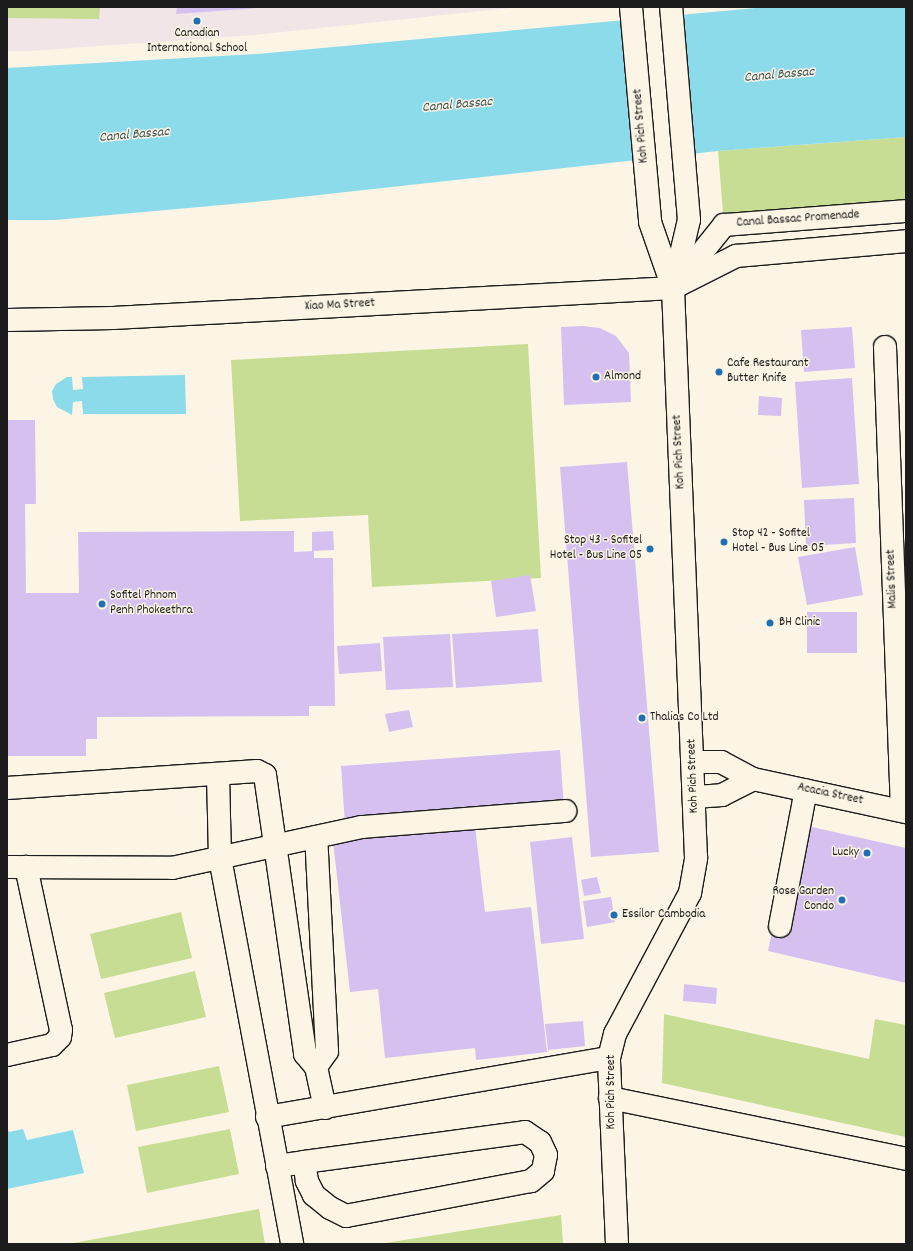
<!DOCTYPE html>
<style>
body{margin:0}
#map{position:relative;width:913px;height:1251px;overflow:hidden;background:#fcf5e5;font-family:Dekko,sans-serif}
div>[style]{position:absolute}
.built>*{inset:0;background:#f1e5e8}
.green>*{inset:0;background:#c7dd93}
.water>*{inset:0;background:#8cdbea}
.pier>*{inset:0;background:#fcf5e5}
.building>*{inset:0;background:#d6c0f0}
.roads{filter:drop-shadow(1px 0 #1c1c1c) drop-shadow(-1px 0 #1c1c1c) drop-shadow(0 1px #1c1c1c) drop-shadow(0 -1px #1c1c1c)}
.minor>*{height:22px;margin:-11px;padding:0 11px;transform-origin:11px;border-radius:11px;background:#fcf5e5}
.major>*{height:22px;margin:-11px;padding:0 11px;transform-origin:11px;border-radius:11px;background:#fcf5e5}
.dots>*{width:11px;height:11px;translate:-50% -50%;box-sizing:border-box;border:2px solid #fcf5e5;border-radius:50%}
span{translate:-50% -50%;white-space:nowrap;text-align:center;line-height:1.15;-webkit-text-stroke:3px #fcf5e5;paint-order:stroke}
.poi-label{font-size:13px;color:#1c1c1c}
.left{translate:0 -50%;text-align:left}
.right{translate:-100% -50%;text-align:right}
.street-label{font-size:13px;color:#1c1c1c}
.water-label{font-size:14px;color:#3e555a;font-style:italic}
.frame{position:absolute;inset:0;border:8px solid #1c1c1c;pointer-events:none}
</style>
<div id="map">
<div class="built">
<div style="clip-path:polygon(7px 7px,520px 7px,254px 35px,29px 51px,7px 51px)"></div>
</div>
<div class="green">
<div style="clip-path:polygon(7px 7px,100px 7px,99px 19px,7px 18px)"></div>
<div style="clip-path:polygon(906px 137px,906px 211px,724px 225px,718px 151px)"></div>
<div style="clip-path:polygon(528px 344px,541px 578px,372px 587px,368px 515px,240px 521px,231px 360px)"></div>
<div style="clip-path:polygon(181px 912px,192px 958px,101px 979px,90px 934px)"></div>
<div style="clip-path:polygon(195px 971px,206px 1017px,115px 1038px,104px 993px)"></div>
<div style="clip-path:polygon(664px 1014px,869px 1059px,875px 1019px,906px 1025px,906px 1137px,662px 1083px)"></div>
<div style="clip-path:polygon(219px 1066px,229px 1112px,136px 1131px,127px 1085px)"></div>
<div style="clip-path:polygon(230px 1129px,239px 1174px,147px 1193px,138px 1147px)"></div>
<div style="clip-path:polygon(259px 1209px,265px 1244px,68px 1244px)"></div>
<div style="clip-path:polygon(561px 1215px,563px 1244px,379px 1244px)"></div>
</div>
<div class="water">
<div style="clip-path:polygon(766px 7px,906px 7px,906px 137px,718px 151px,255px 202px,55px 220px,7px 220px,7px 68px,257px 54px)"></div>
<div style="clip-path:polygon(185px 375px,186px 414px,83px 414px,82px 401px,73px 402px,72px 415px,57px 407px,53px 399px,52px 391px,56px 384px,67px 377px,72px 377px,73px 390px,83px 389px,82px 377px)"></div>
<div style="clip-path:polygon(7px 1129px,9px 1132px,23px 1129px,27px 1140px,73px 1130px,84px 1173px,7px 1189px)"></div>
</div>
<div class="pier">
<div style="clip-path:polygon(682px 13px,695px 156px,633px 163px,620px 19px)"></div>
</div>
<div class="building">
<div style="clip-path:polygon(177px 7px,257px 7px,258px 8px,176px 14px)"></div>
<div style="clip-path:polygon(583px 326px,600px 328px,616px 336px,629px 353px,631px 402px,564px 405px,561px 327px)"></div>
<div style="clip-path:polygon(852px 327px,855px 368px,804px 372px,801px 330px)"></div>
<div style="clip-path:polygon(852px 378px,859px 484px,802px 488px,795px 382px)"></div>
<div style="clip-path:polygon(759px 396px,782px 398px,781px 416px,758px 415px)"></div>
<div style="clip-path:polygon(7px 420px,35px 420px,36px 504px,25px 504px,26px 593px,79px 593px,78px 532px,294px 531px,294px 552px,314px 551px,314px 558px,333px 558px,335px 706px,309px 706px,309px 716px,97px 717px,97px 739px,86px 739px,86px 756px,7px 756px)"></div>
<div style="clip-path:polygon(627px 462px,659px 852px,591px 857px,560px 467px)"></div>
<div style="clip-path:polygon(854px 498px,856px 543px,806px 546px,804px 500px)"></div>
<div style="clip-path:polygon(333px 531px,334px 550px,312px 551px,312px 532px)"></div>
<div style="clip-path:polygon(855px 547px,863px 595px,807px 605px,798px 557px)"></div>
<div style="clip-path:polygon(530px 575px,536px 611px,496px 617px,491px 581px)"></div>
<div style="clip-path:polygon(807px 612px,857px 612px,857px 653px,807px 653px)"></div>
<div style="clip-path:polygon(538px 629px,542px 682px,456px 688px,452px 634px)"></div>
<div style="clip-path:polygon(450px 634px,453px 687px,386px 690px,383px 637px)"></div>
<div style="clip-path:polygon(380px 643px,382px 671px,339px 674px,337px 646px)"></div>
<div style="clip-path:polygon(409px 710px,413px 727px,389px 732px,385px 714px)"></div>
<div style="clip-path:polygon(560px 750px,564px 808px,345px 824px,341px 766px)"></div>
<div style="clip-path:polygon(794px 823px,906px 848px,906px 983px,768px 951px)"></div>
<div style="clip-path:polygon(475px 826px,485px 912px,531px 907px,547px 1052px,476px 1060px,475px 1048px,385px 1058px,378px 989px,350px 992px,333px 841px)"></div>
<div style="clip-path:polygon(572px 837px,584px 939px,541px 944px,530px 842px)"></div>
<div style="clip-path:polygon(597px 877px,601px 893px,584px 896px,581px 880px)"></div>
<div style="clip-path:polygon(611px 897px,615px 922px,587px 927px,583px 901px)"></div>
<div style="clip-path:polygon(684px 984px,717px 988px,716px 1004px,683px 1001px)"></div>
<div style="clip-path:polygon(583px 1021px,585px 1046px,548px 1050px,545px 1024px)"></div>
</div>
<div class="roads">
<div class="minor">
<div style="left:679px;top:281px;width:72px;rotate:-51.2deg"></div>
<div style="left:724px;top:225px;width:183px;rotate:-4.4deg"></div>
<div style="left:7px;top:320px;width:106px;rotate:-1.1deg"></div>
<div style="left:113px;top:318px;width:561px;rotate:-3.07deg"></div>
<div style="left:673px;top:288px;width:71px;rotate:-26.9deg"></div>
<div style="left:736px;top:256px;width:171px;rotate:-5deg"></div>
<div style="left:885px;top:347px;width:464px;rotate:87.9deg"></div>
<div style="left:694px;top:762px;width:27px"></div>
<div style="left:721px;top:762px;width:36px;rotate:28deg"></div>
<div style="left:753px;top:779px;width:157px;rotate:12.2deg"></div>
<div style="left:218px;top:775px;width:83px;rotate:88.6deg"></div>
<div style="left:220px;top:858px;width:393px;rotate:79.4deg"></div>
<div style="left:7px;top:788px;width:251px;rotate:-3.9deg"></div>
<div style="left:257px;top:771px;width:9px;rotate:27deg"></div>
<div style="left:265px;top:775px;width:282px;rotate:81.8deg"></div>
<div style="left:305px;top:1054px;width:17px;rotate:50deg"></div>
<div style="left:316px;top:1067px;width:42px;rotate:77.6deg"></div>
<div style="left:695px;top:797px;width:27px;rotate:-4deg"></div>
<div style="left:722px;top:795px;width:35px;rotate:-27deg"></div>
<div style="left:7px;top:867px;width:165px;rotate:0.3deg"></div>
<div style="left:172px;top:868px;width:194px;rotate:-12.2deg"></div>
<div style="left:362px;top:827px;width:204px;rotate:-4.5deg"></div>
<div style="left:780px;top:926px;width:138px;rotate:-79.2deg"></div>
<div style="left:7px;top:1055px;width:46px;rotate:-12.5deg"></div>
<div style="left:52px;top:1045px;width:11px;rotate:-45deg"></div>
<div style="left:60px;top:1037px;width:7px;rotate:-82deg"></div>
<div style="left:61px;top:1030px;width:167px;rotate:-102.1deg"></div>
<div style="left:316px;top:1067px;width:19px;rotate:-55deg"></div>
<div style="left:327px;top:1051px;width:214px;rotate:-92.9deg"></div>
<div style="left:610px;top:1098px;width:302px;rotate:11.6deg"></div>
<div style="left:267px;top:1117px;width:347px;rotate:-9.8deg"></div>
<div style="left:277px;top:1166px;width:27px;rotate:-8deg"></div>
<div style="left:304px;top:1162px;width:223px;rotate:-7.7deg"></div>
<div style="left:525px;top:1132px;width:18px;rotate:34deg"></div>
<div style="left:540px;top:1142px;width:14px;rotate:65deg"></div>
<div style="left:546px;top:1155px;width:16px;rotate:101deg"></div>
<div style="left:543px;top:1171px;width:16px;rotate:140deg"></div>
<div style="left:531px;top:1181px;width:188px;rotate:169.3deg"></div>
<div style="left:346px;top:1216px;width:18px;rotate:-153deg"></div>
<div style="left:330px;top:1208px;width:21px;rotate:-141deg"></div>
<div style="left:314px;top:1195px;width:16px;rotate:-117deg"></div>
<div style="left:307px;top:1181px;width:19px;rotate:-99deg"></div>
</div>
<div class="major">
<div style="left:631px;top:7px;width:216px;rotate:84.9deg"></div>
<div style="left:650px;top:222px;width:70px;rotate:70.8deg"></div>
<div style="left:617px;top:1244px;width:186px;rotate:-92.5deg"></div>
<div style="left:609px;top:1058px;width:25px;rotate:-76deg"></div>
<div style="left:615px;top:1034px;width:160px;rotate:-62deg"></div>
<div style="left:690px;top:893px;width:36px;rotate:-80deg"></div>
<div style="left:696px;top:858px;width:570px;rotate:-92.31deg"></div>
<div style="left:673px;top:288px;width:70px;rotate:-76.8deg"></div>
<div style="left:689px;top:220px;width:214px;rotate:-94.8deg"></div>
</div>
</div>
<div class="dots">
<div style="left:197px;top:21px;background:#1f6fb2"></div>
<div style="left:719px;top:372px;background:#1f6fb2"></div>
<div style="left:596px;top:377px;background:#1f6fb2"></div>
<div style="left:724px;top:542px;background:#1f6fb2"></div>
<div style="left:650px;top:549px;background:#1f6fb2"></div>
<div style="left:102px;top:604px;background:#1f6fb2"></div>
<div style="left:770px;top:623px;background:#1f6fb2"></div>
<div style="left:642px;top:718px;background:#1f6fb2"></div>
<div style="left:867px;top:853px;background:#1f6fb2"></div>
<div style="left:842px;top:900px;background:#1f6fb2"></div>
<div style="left:614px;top:915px;background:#1f6fb2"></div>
</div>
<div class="poi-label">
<span style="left:197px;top:42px">Canadian<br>International School</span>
<span class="left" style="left:727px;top:372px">Cafe Restaurant<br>Butter Knife</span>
<span class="left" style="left:604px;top:377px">Almond</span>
<span class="left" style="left:732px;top:542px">Stop 42 - Sofitel<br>Hotel - Bus Line 05</span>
<span class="right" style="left:642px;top:549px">Stop 43 - Sofitel<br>Hotel - Bus Line 05</span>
<span class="left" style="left:110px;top:604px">Sofitel Phnom<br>Penh Phokeethra</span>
<span class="left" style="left:779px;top:623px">BH Clinic</span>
<span class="left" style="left:650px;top:718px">Thalias Co Ltd</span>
<span class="right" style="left:859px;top:853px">Lucky</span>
<span class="right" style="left:834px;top:900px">Rose Garden<br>Condo</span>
<span class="left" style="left:622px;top:915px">Essilor Cambodia</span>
</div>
<div class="street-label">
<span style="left:642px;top:126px;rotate:-95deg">Koh Pich Street</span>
<span style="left:798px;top:220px;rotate:-4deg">Canal Bassac Promenade</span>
<span style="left:340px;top:306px;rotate:-3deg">Xiao Ma Street</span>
<span style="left:680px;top:452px;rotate:-93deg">Koh Pich Street</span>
<span style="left:893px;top:579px;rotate:-92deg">Malis Street</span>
<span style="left:694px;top:776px;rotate:-92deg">Koh Pich Street</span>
<span style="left:830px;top:795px;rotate:12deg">Acacia Street</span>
<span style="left:612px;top:1092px;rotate:-90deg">Koh Pich Street</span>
</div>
<div class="water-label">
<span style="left:779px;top:75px;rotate:-5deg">Canal Bassac</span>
<span style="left:457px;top:105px;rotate:-5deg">Canal Bassac</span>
<span style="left:134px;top:135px;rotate:-5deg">Canal Bassac</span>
</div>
<div class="frame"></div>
</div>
